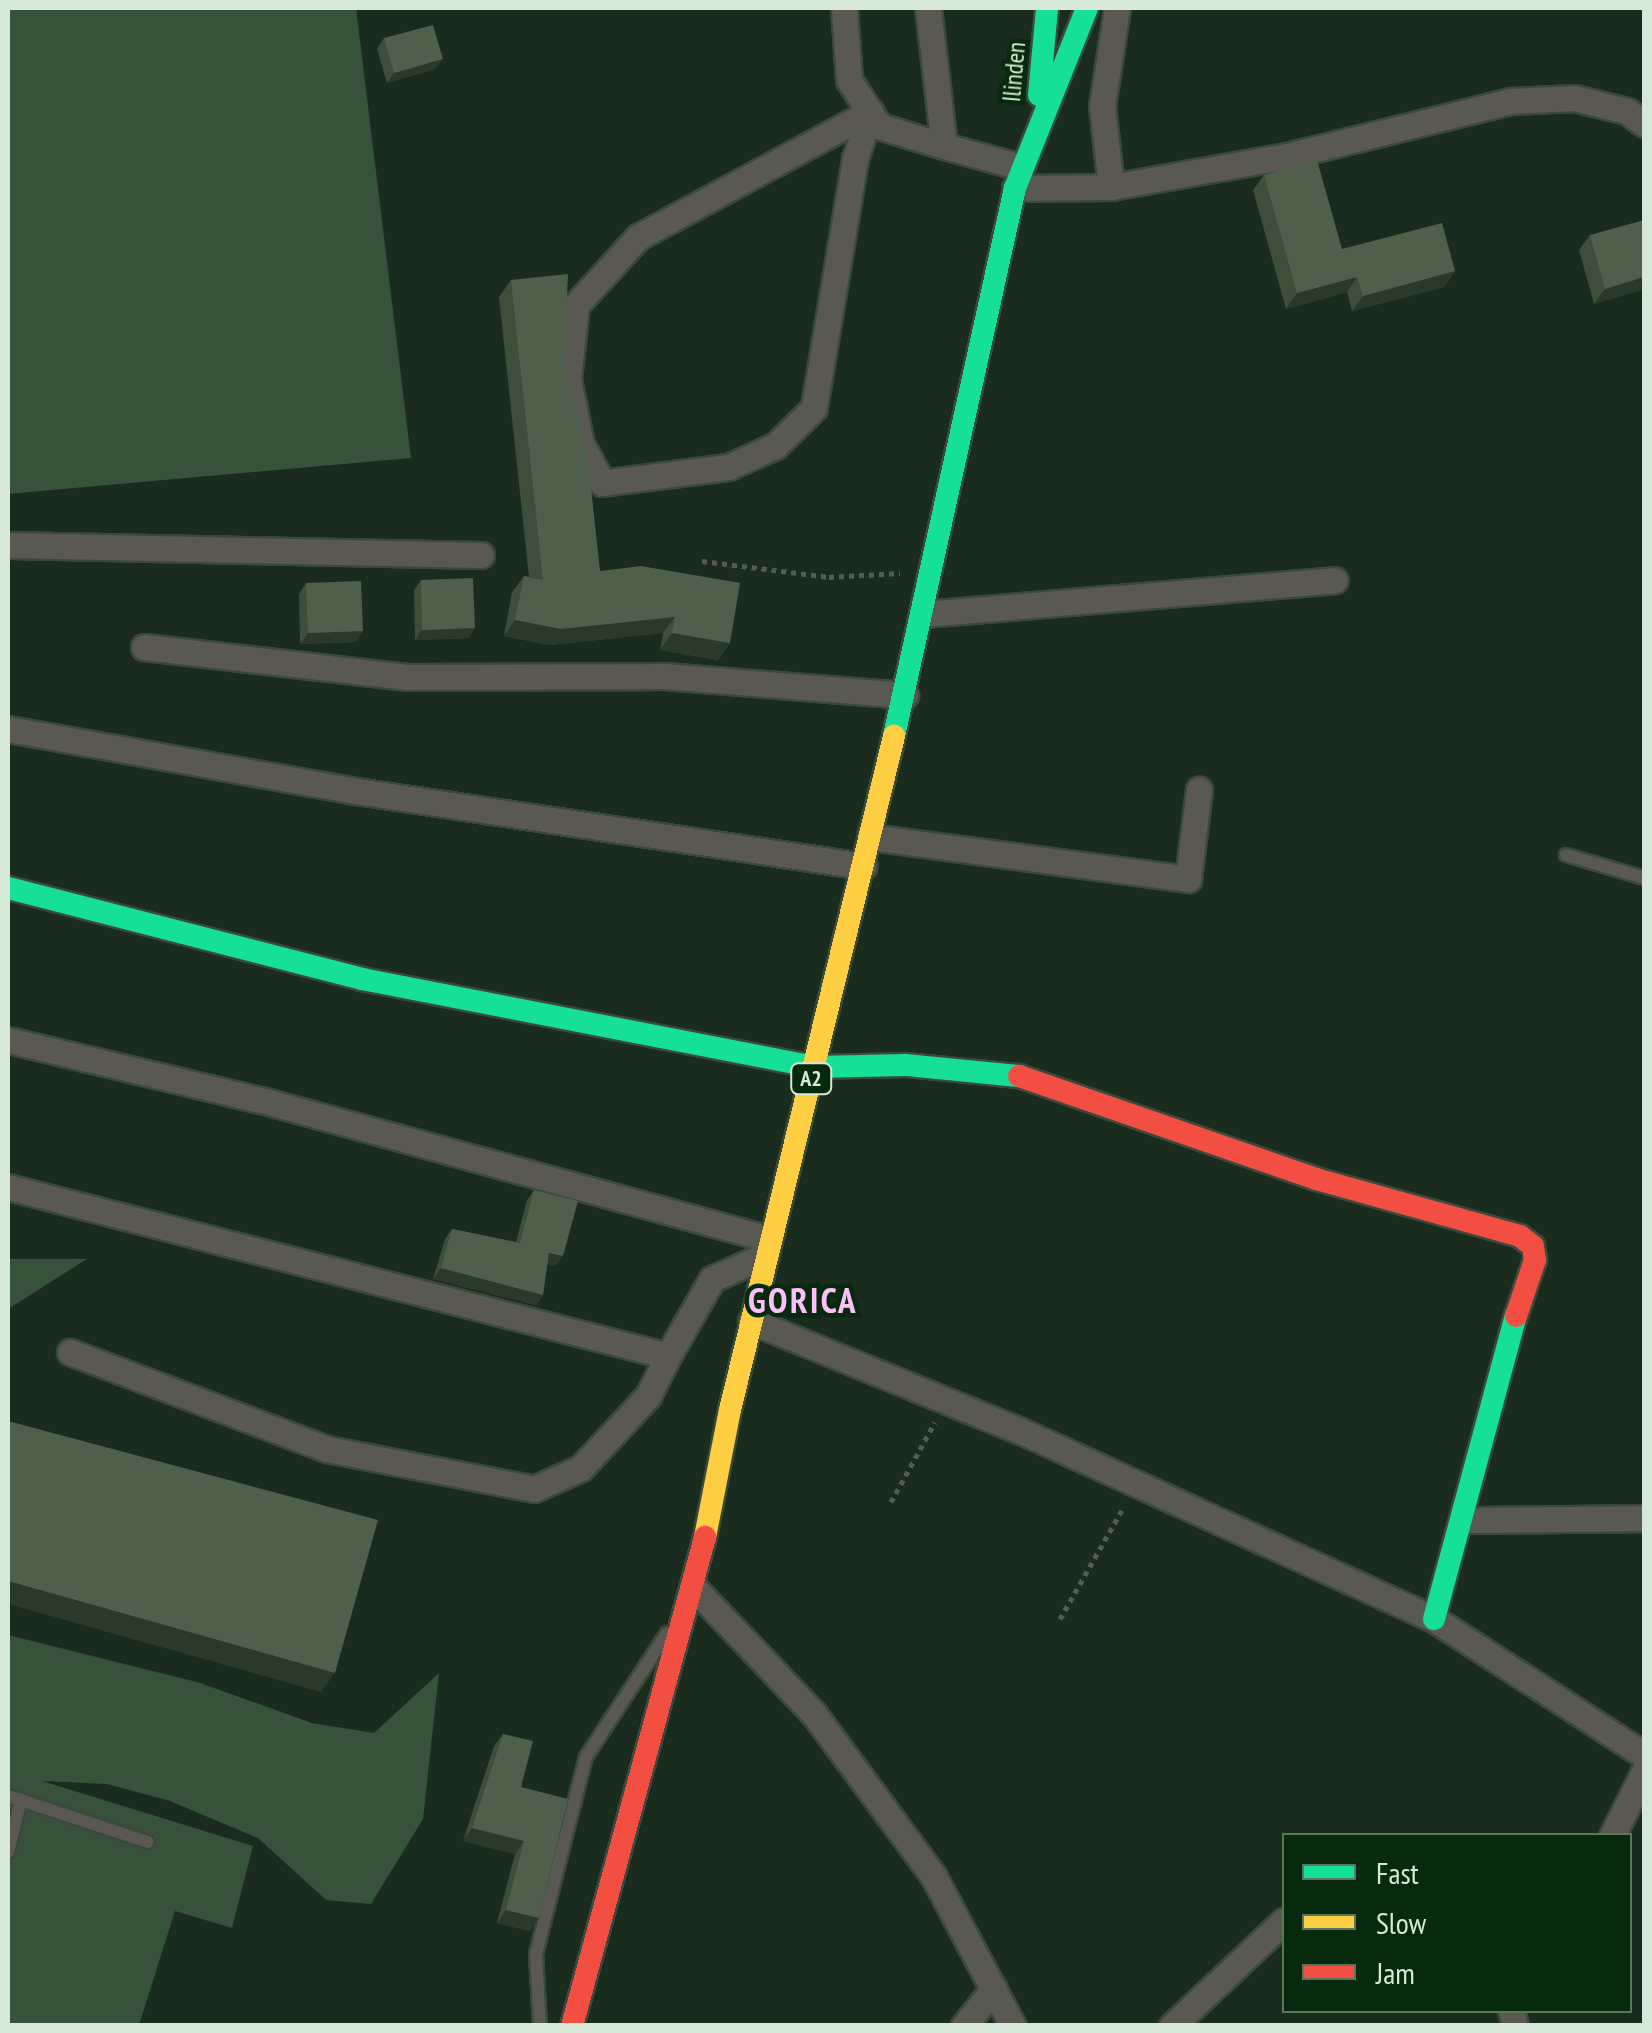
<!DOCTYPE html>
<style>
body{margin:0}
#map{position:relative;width:1652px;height:2033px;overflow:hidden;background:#1a2c1d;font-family:"PT Sans Narrow",sans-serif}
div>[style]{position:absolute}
.green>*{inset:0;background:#37513a}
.path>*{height:5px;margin-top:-2.5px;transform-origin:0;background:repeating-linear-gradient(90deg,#575c53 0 5px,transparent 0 10px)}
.roads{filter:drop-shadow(2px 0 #3a493c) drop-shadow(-2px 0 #3a493c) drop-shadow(0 2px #3a493c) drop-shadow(0 -2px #3a493c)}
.lane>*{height:12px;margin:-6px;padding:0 6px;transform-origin:6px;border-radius:6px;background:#595951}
.street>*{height:25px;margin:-12.5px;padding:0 12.5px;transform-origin:12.5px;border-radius:12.5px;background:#595951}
.fast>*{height:22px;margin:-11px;padding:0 11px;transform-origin:11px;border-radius:11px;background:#16e098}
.slow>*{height:22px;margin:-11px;padding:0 11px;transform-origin:11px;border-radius:11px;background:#ffcf43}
.jam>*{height:22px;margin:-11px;padding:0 11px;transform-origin:11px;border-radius:11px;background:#f24e42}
.wall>*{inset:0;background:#3f4d3b}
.shaded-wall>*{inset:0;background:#2a3928}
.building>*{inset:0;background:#505e4c}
span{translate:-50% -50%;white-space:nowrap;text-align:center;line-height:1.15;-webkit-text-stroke:9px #07290d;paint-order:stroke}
.shield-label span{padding:2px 8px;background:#07290d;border:2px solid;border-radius:8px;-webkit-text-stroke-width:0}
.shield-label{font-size:22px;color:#d6e9d7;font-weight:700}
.street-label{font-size:25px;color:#d6e9d7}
.district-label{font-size:35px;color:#fbc0fa;font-weight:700;letter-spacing:2.5px}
.frame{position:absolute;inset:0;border:10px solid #d6e9d7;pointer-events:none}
.legend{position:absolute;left:1282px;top:1833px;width:350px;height:180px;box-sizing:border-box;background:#07290d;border:2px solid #5a765e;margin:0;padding:12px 18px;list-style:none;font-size:30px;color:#d6e9d7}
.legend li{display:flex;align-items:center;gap:20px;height:50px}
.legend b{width:50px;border:2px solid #5a765e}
</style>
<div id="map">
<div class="green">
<div style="clip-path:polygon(8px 8px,356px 8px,411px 458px,8px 494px)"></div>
<div style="clip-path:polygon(8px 1259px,87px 1259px,8px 1309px)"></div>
<div style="clip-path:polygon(8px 1635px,197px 1682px,312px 1723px,374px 1733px,439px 1673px,423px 1819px,371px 1904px,326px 1900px,258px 1838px,170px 1801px,107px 1784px,42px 1781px,253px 1846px,232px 1928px,175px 1911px,139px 2025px,8px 2026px)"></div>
</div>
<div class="path">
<div style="left:702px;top:561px;width:128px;rotate:7.2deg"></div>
<div style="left:829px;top:577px;width:71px;rotate:-3.2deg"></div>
<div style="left:891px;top:1502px;width:91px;rotate:-61.2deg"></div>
<div style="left:1060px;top:1619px;width:128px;rotate:-60.4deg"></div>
</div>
<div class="roads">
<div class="lane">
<div style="left:1566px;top:855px;width:81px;rotate:16.4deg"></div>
<div style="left:8px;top:1796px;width:147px;rotate:18.2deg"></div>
<div style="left:8px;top:1852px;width:54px;rotate:-76deg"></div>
<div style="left:540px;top:2026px;width:72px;rotate:-93.2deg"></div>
<div style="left:536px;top:1954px;width:203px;rotate:-75.8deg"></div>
<div style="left:586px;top:1757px;width:148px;rotate:-56.8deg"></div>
</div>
<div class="street">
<div style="left:844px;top:8px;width:72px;rotate:86deg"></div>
<div style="left:849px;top:80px;width:55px;rotate:56.9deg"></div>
<div style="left:879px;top:126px;width:68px;rotate:17.1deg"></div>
<div style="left:928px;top:8px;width:139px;rotate:83.4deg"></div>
<div style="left:944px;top:146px;width:80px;rotate:15.3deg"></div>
<div style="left:870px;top:112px;width:49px;rotate:107.7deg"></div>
<div style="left:855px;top:159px;width:252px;rotate:99.4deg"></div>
<div style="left:814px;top:408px;width:54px;rotate:135.7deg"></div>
<div style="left:775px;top:446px;width:51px;rotate:155.9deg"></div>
<div style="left:728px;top:467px;width:127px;rotate:172.8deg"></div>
<div style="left:602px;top:483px;width:44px;rotate:-118.3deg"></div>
<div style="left:581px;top:444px;width:66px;rotate:-101.3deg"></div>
<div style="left:568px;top:379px;width:74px;rotate:-83.8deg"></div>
<div style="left:576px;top:305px;width:92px;rotate:-47.6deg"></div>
<div style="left:638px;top:237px;width:264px;rotate:-28.3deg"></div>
<div style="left:1111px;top:187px;width:81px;rotate:-96.3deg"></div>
<div style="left:1102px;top:106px;width:99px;rotate:-81.3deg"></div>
<div style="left:1015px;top:188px;width:96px;rotate:-0.6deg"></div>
<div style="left:1111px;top:187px;width:179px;rotate:-10deg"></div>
<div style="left:1287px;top:156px;width:231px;rotate:-13.8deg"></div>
<div style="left:1511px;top:101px;width:63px;rotate:-2.7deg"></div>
<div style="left:1574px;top:98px;width:55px;rotate:13.8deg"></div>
<div style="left:1627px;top:111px;width:21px;rotate:37deg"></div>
<div style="left:8px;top:545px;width:473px;rotate:1.2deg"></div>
<div style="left:924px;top:614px;width:412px;rotate:-4.7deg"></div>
<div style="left:144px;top:647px;width:265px;rotate:6.5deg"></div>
<div style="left:407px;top:677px;width:257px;rotate:-0.2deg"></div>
<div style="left:664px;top:676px;width:242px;rotate:4.5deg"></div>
<div style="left:8px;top:729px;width:353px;rotate:10.1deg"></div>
<div style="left:356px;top:791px;width:513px;rotate:8.41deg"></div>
<div style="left:870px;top:837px;width:321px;rotate:7.5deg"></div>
<div style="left:1188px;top:879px;width:90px;rotate:-83deg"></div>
<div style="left:8px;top:1040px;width:271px;rotate:13.4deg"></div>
<div style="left:272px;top:1103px;width:515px;rotate:15.3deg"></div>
<div style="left:8px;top:1187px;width:681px;rotate:14.36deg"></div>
<div style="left:668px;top:1356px;width:89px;rotate:-60.3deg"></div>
<div style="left:712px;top:1279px;width:59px;rotate:-24deg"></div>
<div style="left:751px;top:1321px;width:292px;rotate:22.2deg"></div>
<div style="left:1021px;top:1431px;width:454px;rotate:24.5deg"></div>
<div style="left:1434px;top:1619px;width:250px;rotate:32.9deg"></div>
<div style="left:70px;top:1352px;width:275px;rotate:20.7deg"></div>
<div style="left:327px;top:1449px;width:211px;rotate:10.9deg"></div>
<div style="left:534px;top:1489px;width:51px;rotate:-24.1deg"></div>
<div style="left:581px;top:1468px;width:98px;rotate:-47.1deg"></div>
<div style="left:648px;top:1396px;width:45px;rotate:-63.4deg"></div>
<div style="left:1465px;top:1520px;width:179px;rotate:-0.6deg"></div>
<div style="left:695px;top:1589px;width:173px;rotate:46.4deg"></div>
<div style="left:814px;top:1714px;width:202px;rotate:53.6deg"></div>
<div style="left:934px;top:1877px;width:169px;rotate:62.1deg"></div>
<div style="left:1612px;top:1836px;width:72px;rotate:-63.4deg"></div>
<div style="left:1511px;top:2010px;width:16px;rotate:76deg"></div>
<div style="left:964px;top:2026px;width:48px;rotate:-51.7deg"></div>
<div style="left:1172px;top:2026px;width:154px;rotate:-43.2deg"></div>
</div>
<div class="fast">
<div style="left:1039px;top:95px;width:87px;rotate:-84.7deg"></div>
<div style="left:894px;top:736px;width:561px;rotate:-77.55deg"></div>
<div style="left:1015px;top:188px;width:194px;rotate:-68.2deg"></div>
<div style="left:8px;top:888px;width:366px;rotate:14.4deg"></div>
<div style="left:362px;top:979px;width:460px;rotate:11deg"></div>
<div style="left:814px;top:1067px;width:92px;rotate:-1.2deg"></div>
<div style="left:906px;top:1065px;width:114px;rotate:5.6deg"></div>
<div style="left:1434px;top:1619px;width:314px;rotate:-74.9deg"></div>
</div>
<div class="slow">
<div style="left:705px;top:1537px;width:129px;rotate:-78.9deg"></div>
<div style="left:730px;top:1410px;width:694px;rotate:-76.32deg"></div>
</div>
<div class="jam">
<div style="left:1019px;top:1076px;width:314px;rotate:19.1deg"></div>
<div style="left:1316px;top:1179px;width:212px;rotate:15.6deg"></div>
<div style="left:1520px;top:1236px;width:16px;rotate:38deg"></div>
<div style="left:1533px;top:1246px;width:14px;rotate:82deg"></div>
<div style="left:1535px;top:1260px;width:59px;rotate:108.7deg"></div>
<div style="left:572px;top:2026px;width:507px;rotate:-74.78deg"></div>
</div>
</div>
<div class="wall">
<div style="clip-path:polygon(384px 38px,435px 69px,387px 83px,377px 49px)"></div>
<div style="clip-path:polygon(1264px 175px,1342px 249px,1455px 271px,1444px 287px,1352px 311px,1347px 292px,1286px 309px,1253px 190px)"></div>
<div style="clip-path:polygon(1590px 235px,1644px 289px,1594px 304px,1579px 250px)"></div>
<div style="clip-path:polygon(511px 280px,564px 365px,600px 571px,730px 643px,718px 660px,660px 650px,663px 633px,550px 645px,504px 636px,512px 592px,524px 576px,529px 577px,499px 297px)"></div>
<div style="clip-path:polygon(421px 580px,475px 628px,468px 638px,415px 640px,414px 590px)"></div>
<div style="clip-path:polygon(306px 583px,363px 631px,356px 642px,300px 644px,299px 594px)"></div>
<div style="clip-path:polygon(534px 1190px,555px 1266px,547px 1264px,543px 1295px,536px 1305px,433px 1279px,445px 1239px,452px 1229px,516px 1242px,527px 1200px)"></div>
<div style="clip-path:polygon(503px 1734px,521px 1787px,539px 1918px,530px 1931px,497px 1923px,515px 1854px,463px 1841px,494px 1746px)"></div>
</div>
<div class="shaded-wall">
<div style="clip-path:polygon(443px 59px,435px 69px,387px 83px,394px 73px)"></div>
<div style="clip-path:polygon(1455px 271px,1444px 287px,1352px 311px,1363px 296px)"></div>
<div style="clip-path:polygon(1357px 277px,1347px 292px,1286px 309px,1297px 293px)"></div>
<div style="clip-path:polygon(1644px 277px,1644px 289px,1594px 304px,1605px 289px)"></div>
<div style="clip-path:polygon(675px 617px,663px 633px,550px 645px,504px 636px,515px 620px)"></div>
<div style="clip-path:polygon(475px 628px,468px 638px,415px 640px,422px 630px)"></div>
<div style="clip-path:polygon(363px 631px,356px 642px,300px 644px,308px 633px)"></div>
<div style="clip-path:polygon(672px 633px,730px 643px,718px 660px,660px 650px)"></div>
<div style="clip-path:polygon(549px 1253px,563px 1256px,555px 1266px,542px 1263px)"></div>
<div style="clip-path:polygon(441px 1268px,543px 1295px,536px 1305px,433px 1279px)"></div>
<div style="clip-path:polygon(8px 1581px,335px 1673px,321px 1692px,8px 1604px)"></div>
<div style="clip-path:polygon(472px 1828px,524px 1841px,515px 1854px,463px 1841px)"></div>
<div style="clip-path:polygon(506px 1910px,539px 1918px,530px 1931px,497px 1923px)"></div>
</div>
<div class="building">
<div style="clip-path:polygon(433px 25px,443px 59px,394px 73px,384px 38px)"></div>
<div style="clip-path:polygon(1317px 160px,1342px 249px,1442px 223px,1455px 271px,1363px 296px,1357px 277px,1297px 293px,1264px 175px)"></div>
<div style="clip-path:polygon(1644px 220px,1644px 277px,1605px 289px,1590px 235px)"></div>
<div style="clip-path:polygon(568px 274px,564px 365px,587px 451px,600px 571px,641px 566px,740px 583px,730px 643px,672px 633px,675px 617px,561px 629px,515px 620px,524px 576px,543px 580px,511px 280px)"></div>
<div style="clip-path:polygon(473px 578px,475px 628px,422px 630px,421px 580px)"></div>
<div style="clip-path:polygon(361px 581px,363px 631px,308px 633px,306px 583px)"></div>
<div style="clip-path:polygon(534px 1190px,578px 1201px,563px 1256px,549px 1253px,543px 1295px,441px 1268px,452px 1229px,520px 1243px)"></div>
<div style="clip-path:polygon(8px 1421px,378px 1520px,335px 1673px,8px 1581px)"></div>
<div style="clip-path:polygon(503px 1734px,533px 1741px,521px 1787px,568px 1799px,539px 1918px,506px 1910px,524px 1841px,472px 1828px)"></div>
</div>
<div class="shield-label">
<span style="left:811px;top:1079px">A2</span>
</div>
<div class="street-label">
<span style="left:1014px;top:72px;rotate:-85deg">Ilinden</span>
</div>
<div class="district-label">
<span style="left:803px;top:1300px">GORICA</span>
</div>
<div class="frame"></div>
<ul class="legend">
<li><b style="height:12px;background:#16e098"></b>Fast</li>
<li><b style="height:12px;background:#ffcf43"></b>Slow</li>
<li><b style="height:12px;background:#f24e42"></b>Jam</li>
</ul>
</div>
